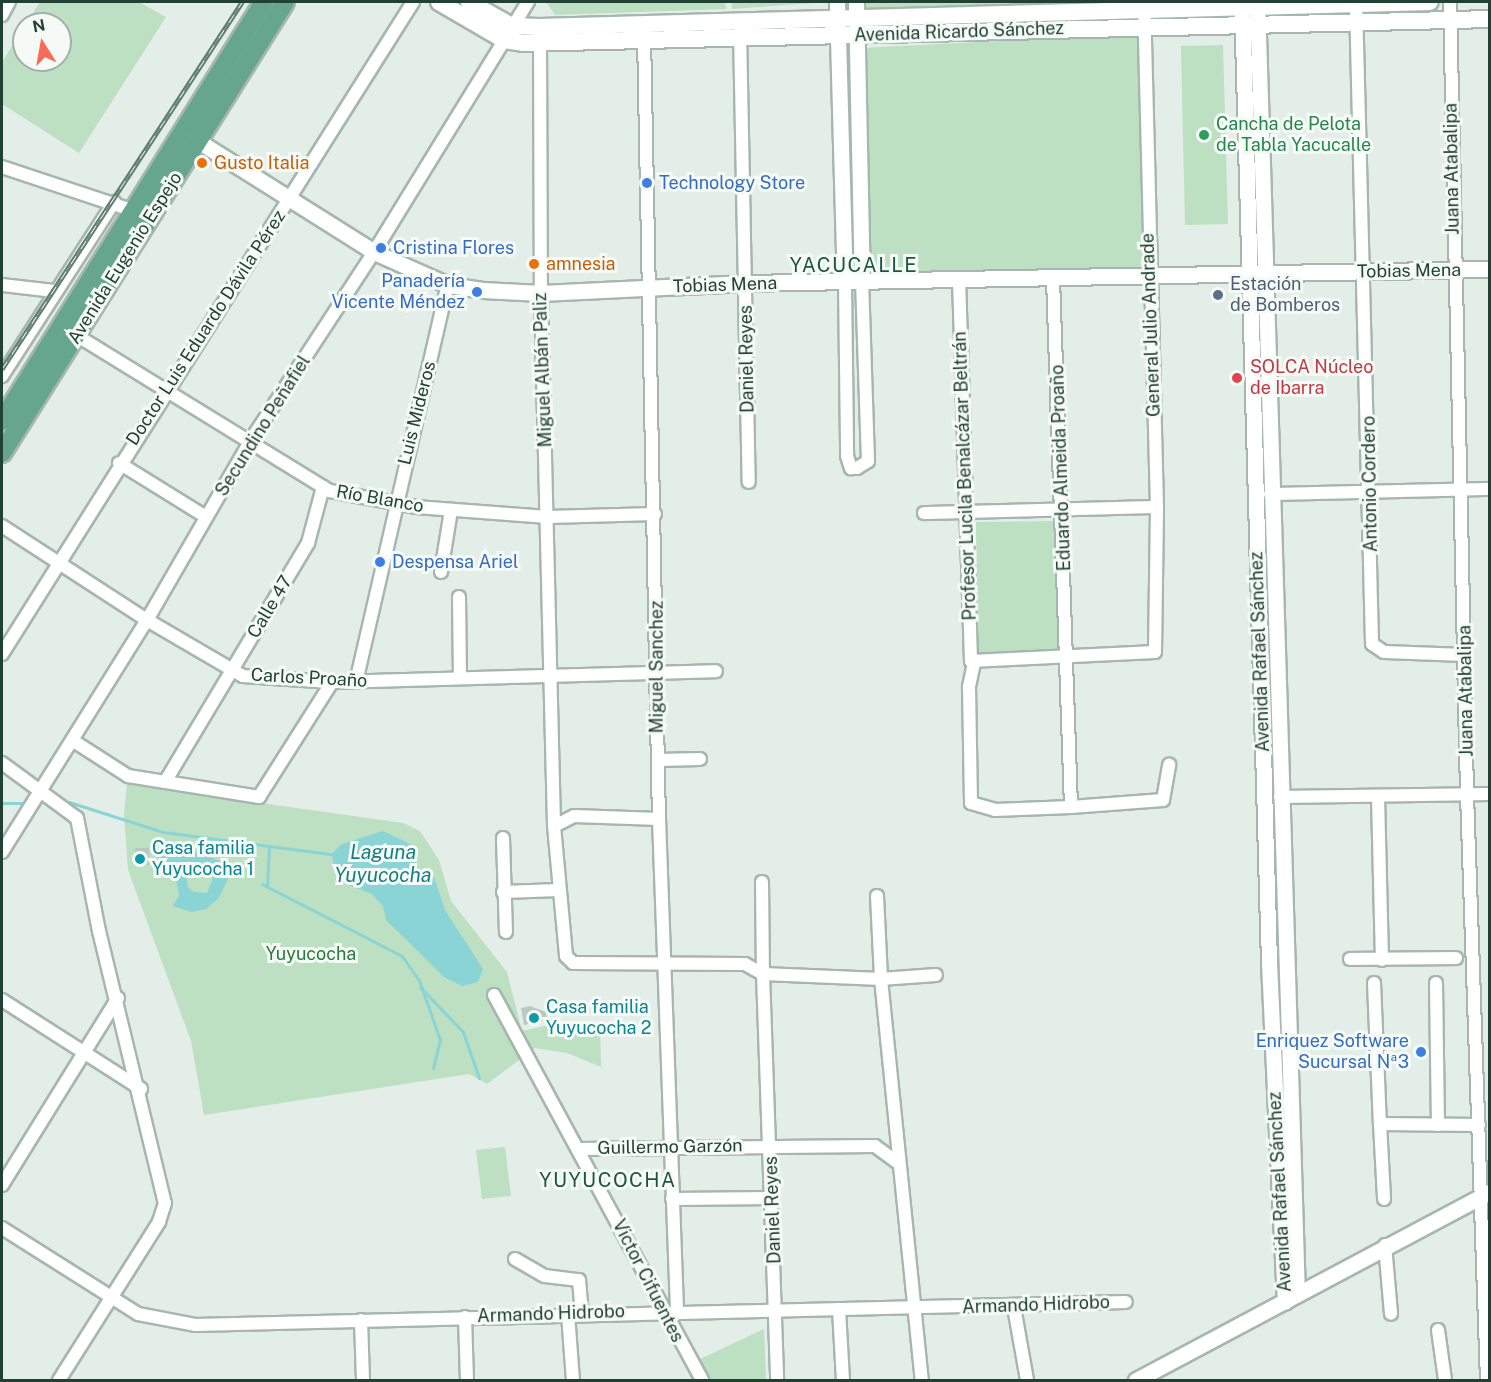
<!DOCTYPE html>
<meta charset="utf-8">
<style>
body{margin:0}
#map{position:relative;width:1491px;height:1382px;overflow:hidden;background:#e4eee9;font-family:"Public Sans",sans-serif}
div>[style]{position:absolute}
.green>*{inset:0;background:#bce0c1}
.water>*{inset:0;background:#8ad4d6}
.stream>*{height:3px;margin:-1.5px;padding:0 1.5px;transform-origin:1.5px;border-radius:1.5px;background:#8ad4d6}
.building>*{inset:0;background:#b9c9c1}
.roads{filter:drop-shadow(2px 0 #a6b7af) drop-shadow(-2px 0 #a6b7af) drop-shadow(0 2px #a6b7af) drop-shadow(0 -2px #a6b7af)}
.minor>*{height:12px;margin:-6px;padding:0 6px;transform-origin:6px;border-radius:6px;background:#fff}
.tertiary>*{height:15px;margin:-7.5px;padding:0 7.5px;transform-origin:7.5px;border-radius:7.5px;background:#fff}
.secondary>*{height:16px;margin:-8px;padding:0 8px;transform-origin:8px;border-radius:8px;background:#fff}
.primary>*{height:18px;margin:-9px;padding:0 9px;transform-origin:9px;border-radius:9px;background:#66a68e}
.rail>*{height:5px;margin-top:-2.5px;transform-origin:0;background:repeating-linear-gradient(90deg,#f5faf7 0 9px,#5d7d70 0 18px);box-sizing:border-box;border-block:2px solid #5d7d70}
.dots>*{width:16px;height:16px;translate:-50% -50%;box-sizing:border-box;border:3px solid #f5faf7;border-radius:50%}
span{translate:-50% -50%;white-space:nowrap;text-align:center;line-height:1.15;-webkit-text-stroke:6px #f5faf7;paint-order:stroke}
.street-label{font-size:18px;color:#224135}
.leisure-label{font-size:18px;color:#27864d}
.left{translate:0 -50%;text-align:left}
.food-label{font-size:18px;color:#c56008}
.shop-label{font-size:18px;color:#366cbe}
.right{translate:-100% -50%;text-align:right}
.service-label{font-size:18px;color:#4e5e75}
.health-label{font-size:18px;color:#be3a42}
.culture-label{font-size:18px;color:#0d838f}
.park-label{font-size:18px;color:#2a7b3f}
.neighbourhood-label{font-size:20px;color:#1d5540;letter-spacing:1.5px}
.water-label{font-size:20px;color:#187d81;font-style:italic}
.frame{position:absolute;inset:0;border:3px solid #224135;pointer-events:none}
.north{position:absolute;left:12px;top:12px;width:60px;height:60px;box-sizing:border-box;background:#f5faf7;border:2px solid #a1b0a9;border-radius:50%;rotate:349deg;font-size:16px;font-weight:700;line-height:24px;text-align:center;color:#224135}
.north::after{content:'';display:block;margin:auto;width:21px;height:27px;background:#f96b58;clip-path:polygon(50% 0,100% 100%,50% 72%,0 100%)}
</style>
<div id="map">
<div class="green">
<div style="clip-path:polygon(40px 2px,139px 2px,166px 17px,79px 153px,2px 104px,2px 62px,24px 27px,24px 60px,60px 60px,60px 24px,26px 24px)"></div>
<div style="clip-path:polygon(546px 2px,724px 2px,727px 9px,555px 15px)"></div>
<div style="clip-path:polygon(731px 2px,830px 2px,732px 9px)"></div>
<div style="clip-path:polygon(865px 2px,1116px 2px,865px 8px)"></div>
<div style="clip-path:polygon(1139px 34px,1144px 269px,867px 273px,862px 48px)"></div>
<div style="clip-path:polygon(1223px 45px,1228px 224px,1185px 225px,1181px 46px)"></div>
<div style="clip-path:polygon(1056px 521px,1058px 653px,978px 654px,976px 522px)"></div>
<div style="clip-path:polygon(127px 784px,403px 823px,420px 831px,439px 860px,451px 901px,507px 972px,522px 1031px,558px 1023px,600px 1027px,601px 1067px,567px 1053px,535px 1048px,487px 1084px,469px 1074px,204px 1115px,191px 1041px,128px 870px,124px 814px)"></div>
<div style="clip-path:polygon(505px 1147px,511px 1196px,482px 1199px,476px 1150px)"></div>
<div style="clip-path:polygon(764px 1329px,766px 1380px,710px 1380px,698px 1360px)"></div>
</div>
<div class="water">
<div style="clip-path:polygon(383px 831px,412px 845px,418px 867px,434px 877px,445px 910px,483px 969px,478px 982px,462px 986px,444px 977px,386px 920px,383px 906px,372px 894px,349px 885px,335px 869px,331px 854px,342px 844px)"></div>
<div style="clip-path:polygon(evenodd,165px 841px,234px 866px,219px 898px,206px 909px,191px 912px,173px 906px,179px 895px,176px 880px,166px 861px,156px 857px,165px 841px,184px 862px,217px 868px,207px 893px,194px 892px,188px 887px,184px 862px)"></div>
</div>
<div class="stream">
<div style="left:69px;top:802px;width:99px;rotate:17.7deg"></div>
<div style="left:163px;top:832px;width:169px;rotate:7.5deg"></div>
<div style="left:2px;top:803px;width:26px"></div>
<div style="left:262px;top:884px;width:157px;rotate:27.2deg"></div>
<div style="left:402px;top:956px;width:29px;rotate:55deg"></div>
<div style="left:419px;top:980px;width:64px;rotate:70.7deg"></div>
<div style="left:440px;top:1040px;width:29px;rotate:104deg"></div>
<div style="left:267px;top:886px;width:39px;rotate:-87deg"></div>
<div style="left:420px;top:987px;width:62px;rotate:46.3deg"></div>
<div style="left:463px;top:1032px;width:49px;rotate:70.8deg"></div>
</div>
<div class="building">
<div style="clip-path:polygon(135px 848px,149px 848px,149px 865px,136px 865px)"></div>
<div style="clip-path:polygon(530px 1006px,546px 1012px,547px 1020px,524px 1025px,521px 1008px)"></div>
</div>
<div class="roads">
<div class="minor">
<div style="left:1356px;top:2px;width:642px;rotate:88.57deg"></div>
<div style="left:1372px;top:644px;width:14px;rotate:34deg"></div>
<div style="left:1384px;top:652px;width:82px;rotate:2.1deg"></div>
<div style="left:1450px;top:2px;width:792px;rotate:88.77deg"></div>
<div style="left:1467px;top:794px;width:586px;rotate:88.05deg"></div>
<div style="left:2px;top:15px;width:15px;rotate:-62deg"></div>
<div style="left:740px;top:30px;width:452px;rotate:88.9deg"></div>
<div style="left:644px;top:34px;width:785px;rotate:88.91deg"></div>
<div style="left:659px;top:819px;width:492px;rotate:87.9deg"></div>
<div style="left:540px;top:37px;width:256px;rotate:89.8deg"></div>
<div style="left:541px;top:293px;width:533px;rotate:88.6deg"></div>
<div style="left:2px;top:167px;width:139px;rotate:18.4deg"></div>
<div style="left:959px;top:279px;width:382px;rotate:88.2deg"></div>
<div style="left:971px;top:661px;width:184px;rotate:-2.8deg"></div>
<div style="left:1155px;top:652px;width:145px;rotate:-89.2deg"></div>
<div style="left:1157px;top:507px;width:505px;rotate:-91.47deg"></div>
<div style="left:845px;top:282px;width:174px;rotate:89.3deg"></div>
<div style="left:847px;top:456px;width:13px;rotate:72deg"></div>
<div style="left:851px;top:468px;width:6px"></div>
<div style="left:857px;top:468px;width:13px;rotate:-32deg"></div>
<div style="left:868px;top:461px;width:180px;rotate:-91.9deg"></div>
<div style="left:2px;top:285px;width:53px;rotate:6.5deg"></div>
<div style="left:76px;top:335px;width:298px;rotate:31.6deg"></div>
<div style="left:330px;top:491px;width:87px;rotate:10.5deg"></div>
<div style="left:416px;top:507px;width:132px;rotate:4.3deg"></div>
<div style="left:548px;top:517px;width:107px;rotate:-1.6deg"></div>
<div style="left:2px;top:376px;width:207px;rotate:-57.2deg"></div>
<div style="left:119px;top:463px;width:102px;rotate:31.8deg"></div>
<div style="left:1270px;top:494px;width:220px;rotate:-1.3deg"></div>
<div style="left:924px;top:513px;width:233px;rotate:-1.5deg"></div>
<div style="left:2px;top:526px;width:173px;rotate:33deg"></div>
<div style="left:147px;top:620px;width:111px;rotate:30.3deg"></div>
<div style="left:243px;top:676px;width:89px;rotate:3.9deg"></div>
<div style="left:332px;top:682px;width:384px;rotate:-1.6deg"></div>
<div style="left:441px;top:572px;width:63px;rotate:-80.8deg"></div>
<div style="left:459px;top:597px;width:81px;rotate:89.3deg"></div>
<div style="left:2px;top:654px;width:771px;rotate:-57.77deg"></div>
<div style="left:974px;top:663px;width:25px;rotate:102deg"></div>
<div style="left:969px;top:687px;width:116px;rotate:89deg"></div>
<div style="left:971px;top:803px;width:25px;rotate:16deg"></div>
<div style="left:995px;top:810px;width:76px;rotate:-2.3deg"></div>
<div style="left:1071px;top:807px;width:530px;rotate:-91.95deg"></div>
<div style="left:356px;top:682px;width:408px;rotate:-77deg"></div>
<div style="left:72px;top:740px;width:67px;rotate:32.7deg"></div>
<div style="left:128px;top:776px;width:133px;rotate:9.1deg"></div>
<div style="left:259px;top:797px;width:136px;rotate:-57.6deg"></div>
<div style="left:658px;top:760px;width:42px;rotate:-1.4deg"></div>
<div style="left:2px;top:763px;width:93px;rotate:36.3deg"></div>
<div style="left:77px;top:818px;width:115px;rotate:79deg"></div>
<div style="left:99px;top:931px;width:280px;rotate:76.4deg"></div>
<div style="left:165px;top:1203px;width:20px;rotate:108deg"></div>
<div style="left:159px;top:1222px;width:187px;rotate:122.3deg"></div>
<div style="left:165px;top:782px;width:279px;rotate:-59.1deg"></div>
<div style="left:308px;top:543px;width:58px;rotate:-75deg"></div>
<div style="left:1280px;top:797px;width:210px;rotate:-0.8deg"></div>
<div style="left:1378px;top:797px;width:163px;rotate:88.6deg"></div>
<div style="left:1071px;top:807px;width:92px;rotate:-4.4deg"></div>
<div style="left:1163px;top:800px;width:36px;rotate:-80deg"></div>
<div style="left:659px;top:819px;width:85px;rotate:-178deg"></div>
<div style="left:574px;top:816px;width:22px;rotate:153deg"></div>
<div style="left:554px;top:826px;width:131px;rotate:84.7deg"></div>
<div style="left:566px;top:956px;width:10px;rotate:45deg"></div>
<div style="left:573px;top:963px;width:172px;rotate:0.3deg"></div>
<div style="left:745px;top:964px;width:21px;rotate:29deg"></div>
<div style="left:763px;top:974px;width:406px;rotate:88deg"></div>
<div style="left:503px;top:838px;width:94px;rotate:88.2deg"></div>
<div style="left:2px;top:852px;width:274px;rotate:-58deg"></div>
<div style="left:147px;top:620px;width:204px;rotate:-60deg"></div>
<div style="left:249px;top:443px;width:228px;rotate:-56.8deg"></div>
<div style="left:374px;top:252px;width:294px;rotate:-58.4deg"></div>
<div style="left:762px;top:882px;width:92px;rotate:89.4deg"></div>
<div style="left:763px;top:974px;width:118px;rotate:2.4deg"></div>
<div style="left:881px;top:979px;width:55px;rotate:-4.2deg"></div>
<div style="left:503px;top:892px;width:56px;rotate:-2deg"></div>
<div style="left:877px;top:896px;width:83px;rotate:87.2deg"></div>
<div style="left:881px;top:979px;width:403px;rotate:84.2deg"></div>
<div style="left:1350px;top:959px;width:106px;rotate:-0.5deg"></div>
<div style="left:1374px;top:983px;width:141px;rotate:87.6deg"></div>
<div style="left:1380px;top:1124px;width:99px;rotate:0.6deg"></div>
<div style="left:1436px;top:983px;width:142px;rotate:89.2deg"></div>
<div style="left:494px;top:995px;width:438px;rotate:61.6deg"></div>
<div style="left:2px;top:1000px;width:165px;rotate:32.6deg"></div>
<div style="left:1380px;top:1124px;width:75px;rotate:86.9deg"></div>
<div style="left:579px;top:1149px;width:296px;rotate:-0.6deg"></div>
<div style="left:875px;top:1146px;width:29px;rotate:36deg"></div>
<div style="left:2px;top:1185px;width:220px;rotate:-58.2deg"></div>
<div style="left:672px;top:1199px;width:101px;rotate:-0.6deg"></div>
<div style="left:2px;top:1228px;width:161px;rotate:32.3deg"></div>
<div style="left:138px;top:1314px;width:58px;rotate:10.9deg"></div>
<div style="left:195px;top:1325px;width:931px;rotate:-1.42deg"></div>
<div style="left:1385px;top:1245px;width:69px;rotate:85deg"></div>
<div style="left:515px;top:1259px;width:34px;rotate:30deg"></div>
<div style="left:545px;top:1276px;width:34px;rotate:7deg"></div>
<div style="left:579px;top:1280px;width:33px;rotate:85deg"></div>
<div style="left:1014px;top:1307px;width:74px;rotate:79.9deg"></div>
<div style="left:839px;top:1309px;width:71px;rotate:86.8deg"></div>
<div style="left:568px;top:1314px;width:66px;rotate:85.7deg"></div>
<div style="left:465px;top:1317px;width:63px;rotate:88.2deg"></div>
<div style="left:361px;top:1320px;width:60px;rotate:88.1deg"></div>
<div style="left:1438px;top:1330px;width:50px;rotate:82deg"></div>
</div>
<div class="tertiary">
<div style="left:837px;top:2px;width:280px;rotate:88.4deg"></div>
<div style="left:856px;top:2px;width:279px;rotate:88.8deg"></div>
<div style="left:1242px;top:2px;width:961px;rotate:88.39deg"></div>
<div style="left:1269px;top:963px;width:339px;rotate:87.3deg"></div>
<div style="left:1257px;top:2px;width:1293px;rotate:88.23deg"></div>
<div style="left:190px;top:136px;width:218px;rotate:32.2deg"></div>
<div style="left:374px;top:252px;width:81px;rotate:24deg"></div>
<div style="left:448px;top:285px;width:35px;rotate:8deg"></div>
<div style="left:483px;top:290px;width:58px;rotate:3deg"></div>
<div style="left:541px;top:293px;width:205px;rotate:-2.8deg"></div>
<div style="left:746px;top:283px;width:744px;rotate:-1.08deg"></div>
<div style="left:1136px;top:1380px;width:401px;rotate:-28deg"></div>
</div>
<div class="secondary">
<div style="left:439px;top:2px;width:75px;rotate:30.3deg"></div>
<div style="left:504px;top:40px;width:19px;rotate:9deg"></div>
<div style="left:523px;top:43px;width:967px;rotate:-1.42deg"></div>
<div style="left:469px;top:2px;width:49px;rotate:29.2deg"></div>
<div style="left:512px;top:26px;width:27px;rotate:2deg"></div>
<div style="left:539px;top:27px;width:891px;rotate:-1.61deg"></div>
</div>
<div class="primary">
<div style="left:2px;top:421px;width:494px;rotate:-58deg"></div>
<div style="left:2px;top:453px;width:532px;rotate:-57.89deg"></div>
</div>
</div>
<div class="rail">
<div style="left:2px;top:369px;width:439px;rotate:-56.8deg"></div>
</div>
<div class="dots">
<div style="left:1204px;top:135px;background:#2e9e5b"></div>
<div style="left:202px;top:163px;background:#e8710a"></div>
<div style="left:647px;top:183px;background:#3f7fe0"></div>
<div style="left:381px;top:248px;background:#3f7fe0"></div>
<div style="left:534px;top:264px;background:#e8710a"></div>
<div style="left:477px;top:292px;background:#3f7fe0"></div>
<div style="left:1218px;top:295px;background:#5c6f8a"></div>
<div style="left:1237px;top:378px;background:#e0444e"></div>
<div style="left:380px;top:562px;background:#3f7fe0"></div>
<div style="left:140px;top:859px;background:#0f9aa8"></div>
<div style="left:534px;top:1018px;background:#0f9aa8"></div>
<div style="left:1421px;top:1052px;background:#3f7fe0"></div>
</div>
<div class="street-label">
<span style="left:959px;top:32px;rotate:-2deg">Avenida Ricardo Sánchez</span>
<span style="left:1452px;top:169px;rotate:-91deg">Juana Atabalipa</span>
<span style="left:125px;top:258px;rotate:-58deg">Avenida Eugenio Espejo</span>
<span style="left:1409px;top:271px;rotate:-1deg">Tobias Mena</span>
<span style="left:725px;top:285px;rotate:-2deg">Tobias Mena</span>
<span style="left:1151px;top:325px;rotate:-92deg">General Julio Andrade</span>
<span style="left:206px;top:328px;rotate:-57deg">Doctor Luis Eduardo Dávila Pérez</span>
<span style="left:747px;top:359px;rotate:-91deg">Daniel Reyes</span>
<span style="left:543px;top:370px;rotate:-92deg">Miguel Albán Paliz</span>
<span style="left:417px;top:413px;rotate:-76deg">Luis Mideros</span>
<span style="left:263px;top:426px;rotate:-58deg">Secundino Peñafiel</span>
<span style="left:1061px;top:468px;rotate:-92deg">Eduardo Almeida Proaño</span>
<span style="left:965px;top:476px;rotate:-92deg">Profesor Lucila Benalcázar Beltrán</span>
<span style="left:1370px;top:484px;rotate:-91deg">Antonio Cordero</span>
<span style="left:380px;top:499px;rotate:10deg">Río Blanco</span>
<span style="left:270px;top:607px;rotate:-59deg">Calle 47</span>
<span style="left:1260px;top:652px;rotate:-92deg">Avenida Rafael Sánchez</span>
<span style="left:657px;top:667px;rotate:-90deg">Miguel Sanchez</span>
<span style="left:309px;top:678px;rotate:3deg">Carlos Proaño</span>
<span style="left:1466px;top:691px;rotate:-91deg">Juana Atabalipa</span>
<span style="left:670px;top:1147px;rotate:-1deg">Guillermo Garzón</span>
<span style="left:1280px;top:1192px;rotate:-93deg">Avenida Rafael Sánchez</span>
<span style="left:773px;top:1210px;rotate:-92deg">Daniel Reyes</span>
<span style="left:648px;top:1281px;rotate:63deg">Victor Cifuentes</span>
<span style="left:1036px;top:1305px;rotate:-2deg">Armando Hidrobo</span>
<span style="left:551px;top:1314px;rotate:-2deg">Armando Hidrobo</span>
</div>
<div class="leisure-label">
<span class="left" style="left:1216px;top:135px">Cancha de Pelota<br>de Tabla Yacucalle</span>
</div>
<div class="food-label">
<span class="left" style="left:214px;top:163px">Gusto Italia</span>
<span class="left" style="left:546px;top:264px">amnesia</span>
</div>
<div class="shop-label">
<span class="left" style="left:659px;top:183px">Technology Store</span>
<span class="left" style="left:393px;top:248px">Cristina Flores</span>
<span class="right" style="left:465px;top:292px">Panadería<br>Vicente Méndez</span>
<span class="left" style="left:392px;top:562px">Despensa Ariel</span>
<span class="right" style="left:1409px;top:1052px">Enriquez Software<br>Sucursal Nª3</span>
</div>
<div class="service-label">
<span class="left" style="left:1230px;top:295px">Estación<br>de Bomberos</span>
</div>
<div class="health-label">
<span class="left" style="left:1250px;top:378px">SOLCA Núcleo<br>de Ibarra</span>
</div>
<div class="culture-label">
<span class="left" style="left:152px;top:859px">Casa familia<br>Yuyucocha 1</span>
<span class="left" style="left:546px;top:1018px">Casa familia<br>Yuyucocha 2</span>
</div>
<div class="park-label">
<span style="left:311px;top:954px">Yuyucocha</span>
</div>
<div class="neighbourhood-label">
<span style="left:854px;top:265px">YACUCALLE</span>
<span style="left:608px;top:1180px">YUYUCOCHA</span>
</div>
<div class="water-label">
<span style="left:383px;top:864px">Laguna<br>Yuyucocha</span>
</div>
<div class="frame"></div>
<div class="north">N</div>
</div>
